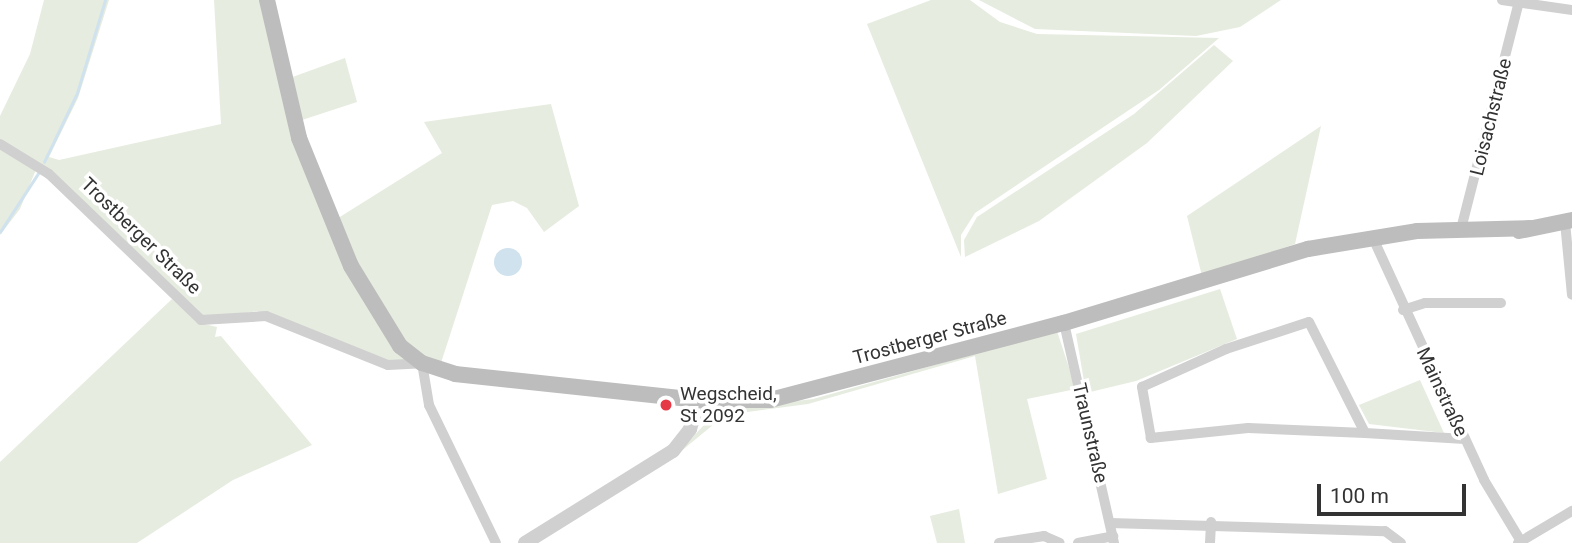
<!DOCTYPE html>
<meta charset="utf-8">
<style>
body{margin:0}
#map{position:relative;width:1572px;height:543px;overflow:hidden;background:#fff;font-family:Roboto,sans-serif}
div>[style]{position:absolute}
.green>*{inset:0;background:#e6ecdf}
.water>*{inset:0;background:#cfe2ee}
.round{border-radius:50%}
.stream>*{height:2.5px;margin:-1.25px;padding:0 1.25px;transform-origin:1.25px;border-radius:1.25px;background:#cfe2ee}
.minor>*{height:10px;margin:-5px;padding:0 5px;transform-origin:5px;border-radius:5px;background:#d0d0d0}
.tertiary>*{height:14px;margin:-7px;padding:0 7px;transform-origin:7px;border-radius:7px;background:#d0d0d0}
.secondary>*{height:16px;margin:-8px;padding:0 8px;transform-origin:8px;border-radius:8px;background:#bdbdbd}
.dots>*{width:19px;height:19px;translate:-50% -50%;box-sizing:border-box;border:4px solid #fff;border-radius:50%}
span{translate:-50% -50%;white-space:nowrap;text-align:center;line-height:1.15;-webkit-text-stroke:7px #fff;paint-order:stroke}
.street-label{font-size:19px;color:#333}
.poi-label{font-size:19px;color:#333}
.left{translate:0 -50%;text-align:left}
.scale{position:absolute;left:1317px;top:484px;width:149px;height:32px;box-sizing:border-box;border:4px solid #333;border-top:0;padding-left:9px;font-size:21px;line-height:24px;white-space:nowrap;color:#333;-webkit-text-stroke:5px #fff;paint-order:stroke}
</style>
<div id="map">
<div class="green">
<div style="clip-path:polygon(44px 0,109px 0,78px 98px,49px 157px,59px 160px,221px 124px,214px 0,263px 0,301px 158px,407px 357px,400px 365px,257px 311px,206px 319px,49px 169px,0 139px,0 116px,30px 54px)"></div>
<div style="clip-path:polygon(931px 0,970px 0,1000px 22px,1037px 34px,1219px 38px,1159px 90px,975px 213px,961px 235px,961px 257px,867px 24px)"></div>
<div style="clip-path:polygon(979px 0,1281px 0,1240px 27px,1196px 36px,1035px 29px)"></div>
<div style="clip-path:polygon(1214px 45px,1233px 61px,1147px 143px,1039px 221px,965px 257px,964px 240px,977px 217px,1134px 114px)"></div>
<div style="clip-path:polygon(345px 58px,357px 102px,299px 121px,287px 79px)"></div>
<div style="clip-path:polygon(551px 104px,579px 206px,544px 232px,527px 208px,513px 201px,492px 205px,440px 366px,410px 348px,381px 310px,335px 220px,442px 153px,424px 122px)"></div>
<div style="clip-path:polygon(1321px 126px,1295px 244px,1202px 276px,1187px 216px)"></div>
<div style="clip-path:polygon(0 147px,37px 167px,20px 209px,0 235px)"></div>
<div style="clip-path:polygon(1220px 289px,1237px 339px,1136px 381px,1086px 393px,1076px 334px)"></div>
<div style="clip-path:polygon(172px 299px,200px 323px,217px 327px,215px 337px,221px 336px,312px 445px,233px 480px,137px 543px,0 543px,0 462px)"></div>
<div style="clip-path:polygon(1057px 331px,1076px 389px,1027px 399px,1047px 479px,998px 494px,975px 356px,808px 404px,725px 415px,674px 457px,718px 410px,813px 399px)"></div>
<div style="clip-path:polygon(1420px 380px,1444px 433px,1369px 424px,1359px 405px)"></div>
<div style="clip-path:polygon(959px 509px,965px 543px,937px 543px,930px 516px)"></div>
</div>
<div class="water">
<div class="round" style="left:494px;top:248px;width:28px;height:28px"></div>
</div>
<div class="stream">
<div style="left:44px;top:162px;width:76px;rotate:-64.4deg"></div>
<div style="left:77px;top:93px;width:97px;rotate:-73.2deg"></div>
<div style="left:0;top:232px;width:72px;rotate:-57deg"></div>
</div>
<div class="minor">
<div style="left:1502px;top:0;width:71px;rotate:8.1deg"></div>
<div style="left:0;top:144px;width:57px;rotate:31.5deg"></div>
<div style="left:49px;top:174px;width:211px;rotate:43.8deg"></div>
<div style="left:201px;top:320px;width:65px;rotate:-3.5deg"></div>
<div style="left:266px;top:316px;width:131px;rotate:21.9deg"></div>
<div style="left:388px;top:365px;width:34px;rotate:-3deg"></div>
<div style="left:422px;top:363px;width:43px;rotate:80.5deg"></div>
<div style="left:429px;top:405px;width:153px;rotate:64.1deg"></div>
<div style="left:1565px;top:222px;width:73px;rotate:84.5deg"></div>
<div style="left:1461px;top:229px;width:231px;rotate:-75.7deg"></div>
<div style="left:1372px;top:236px;width:268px;rotate:65.3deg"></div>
<div style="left:1484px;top:480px;width:74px;rotate:58.9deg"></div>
<div style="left:1403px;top:310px;width:23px;rotate:-18deg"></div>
<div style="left:1425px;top:303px;width:76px"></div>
<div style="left:1064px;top:323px;width:226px;rotate:77.2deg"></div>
<div style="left:1365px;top:433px;width:117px;rotate:-177.6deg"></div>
<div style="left:1248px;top:428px;width:98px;rotate:174.1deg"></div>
<div style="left:1151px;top:438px;width:52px;rotate:-100deg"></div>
<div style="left:1142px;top:387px;width:92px;rotate:-24.3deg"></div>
<div style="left:1226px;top:349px;width:87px;rotate:-18deg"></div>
<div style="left:1309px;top:322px;width:124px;rotate:63.2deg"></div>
<div style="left:1365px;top:433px;width:100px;rotate:3.4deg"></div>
<div style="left:1110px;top:523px;width:275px;rotate:1.7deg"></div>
<div style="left:1385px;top:531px;width:20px;rotate:37deg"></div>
<div style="left:999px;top:543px;width:46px;rotate:-8.8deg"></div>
<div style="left:1044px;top:536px;width:17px;rotate:24deg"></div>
<div style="left:1078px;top:543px;width:36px;rotate:-11deg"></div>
<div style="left:1210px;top:543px;width:21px;rotate:-87deg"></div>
<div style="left:1518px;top:543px;width:63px;rotate:-30.7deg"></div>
</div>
<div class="tertiary">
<div style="left:525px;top:543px;width:174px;rotate:-31.9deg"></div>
<div style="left:673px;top:451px;width:28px;rotate:-52deg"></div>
<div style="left:690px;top:429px;width:30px;rotate:-73deg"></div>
</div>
<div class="secondary">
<div style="left:267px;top:0;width:142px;rotate:76.9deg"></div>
<div style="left:299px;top:138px;width:138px;rotate:67.9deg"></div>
<div style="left:351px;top:266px;width:94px;rotate:58.5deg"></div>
<div style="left:400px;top:346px;width:28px;rotate:38deg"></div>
<div style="left:422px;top:363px;width:35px;rotate:18deg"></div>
<div style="left:455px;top:374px;width:245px;rotate:6.1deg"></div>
<div style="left:699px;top:400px;width:71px"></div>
<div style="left:770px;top:400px;width:304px;rotate:-14.7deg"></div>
<div style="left:1064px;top:323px;width:255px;rotate:-16.9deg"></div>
<div style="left:1308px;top:249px;width:110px;rotate:-9.4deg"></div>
<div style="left:1417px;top:231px;width:113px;rotate:-1.5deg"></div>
<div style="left:1519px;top:231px;width:54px;rotate:-11.7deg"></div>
</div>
<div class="dots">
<div style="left:666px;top:405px;background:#e63946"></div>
</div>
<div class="street-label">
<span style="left:1491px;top:117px;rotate:-76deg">Loisachstraße</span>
<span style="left:141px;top:236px;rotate:44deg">Trostberger Straße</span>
<span style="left:930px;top:338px;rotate:-15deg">Trostberger Straße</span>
<span style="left:1442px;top:392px;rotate:65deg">Mainstraße</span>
<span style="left:1090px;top:433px;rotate:77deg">Traunstraße</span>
</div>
<div class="poi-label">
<span class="left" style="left:680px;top:405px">Wegscheid,<br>St 2092</span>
</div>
<div class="scale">100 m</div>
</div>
